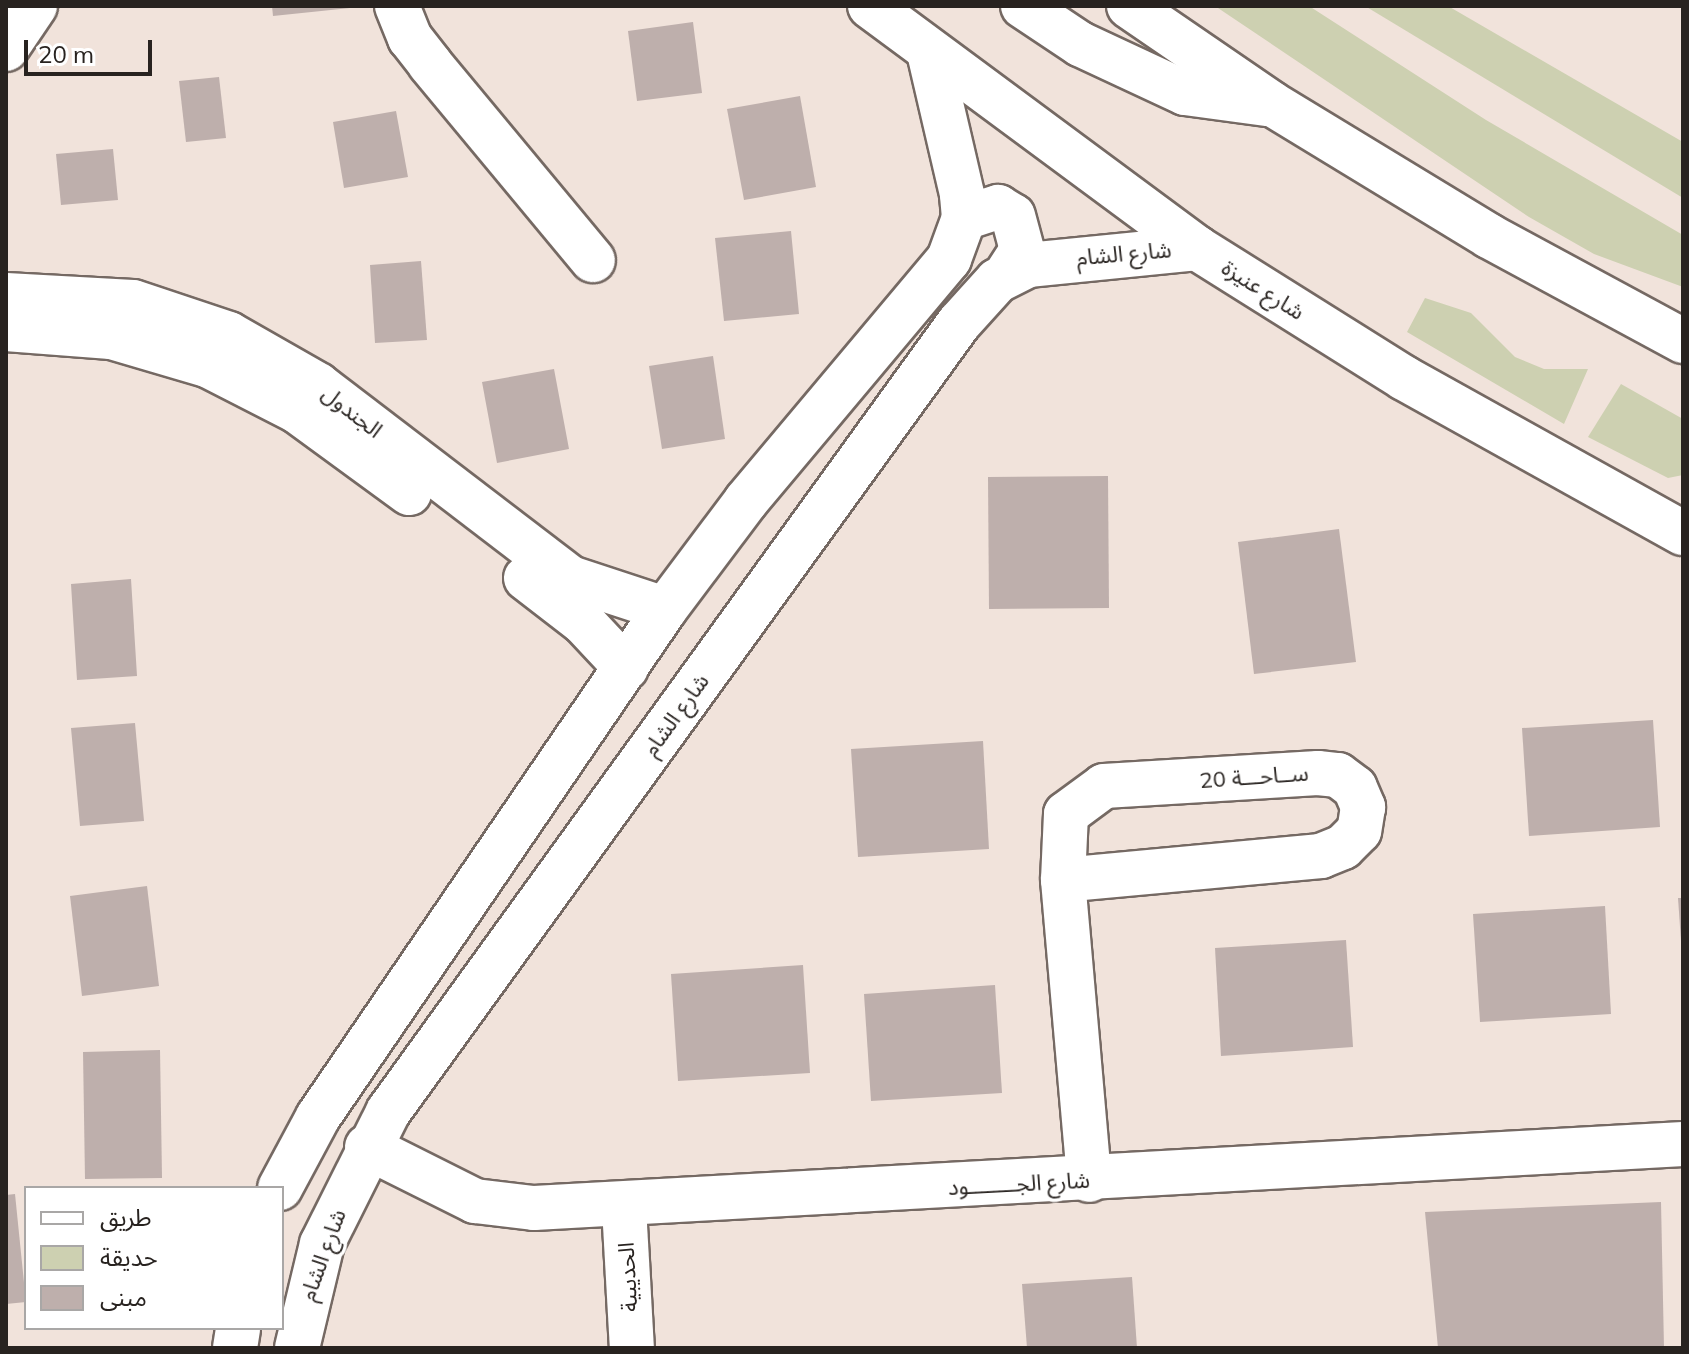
<!DOCTYPE html>
<meta charset="utf-8">
<style>
body{margin:0}
#map{position:relative;width:1689px;height:1354px;overflow:hidden;background:#f1e3db;font-family:Mulish,"Noto Sans Arabic",sans-serif}
div>[style]{position:absolute}
.green>*{inset:0;background:#cdd0b1}
.building>*{inset:0;background:#beafac}
.roads{filter:drop-shadow(2px 0 #756963) drop-shadow(-2px 0 #756963) drop-shadow(0 2px #756963) drop-shadow(0 -2px #756963)}
.minor>*{height:44px;margin:-22px;padding:0 22px;transform-origin:22px;border-radius:22px;background:#fff}
.tertiary>*{height:44px;margin:-22px;padding:0 22px;transform-origin:22px;border-radius:22px;background:#fff}
.trunk>*{height:44px;margin:-22px;padding:0 22px;transform-origin:22px;border-radius:22px;background:#fff}
span{translate:-50% -50%;white-space:nowrap;text-align:center;line-height:1.15;-webkit-text-stroke:7px #fff;paint-order:stroke}
.street-label{font-size:22px;color:#282320}
.frame{position:absolute;inset:0;border:8px solid #282320;pointer-events:none}
.legend{position:absolute;left:24px;top:1186px;width:260px;height:144px;box-sizing:border-box;background:#fff;border:2px solid #a9a7a6;margin:0;padding:10px 14px;list-style:none;font-size:24px;color:#282320}
.legend li{display:flex;align-items:center;gap:16px;height:40px}
.legend b{width:40px;border:2px solid #a9a7a6}
.scale{position:absolute;left:24px;top:40px;width:128px;height:36px;box-sizing:border-box;border:4px solid #282320;border-top:0;padding-left:10px;font-size:24px;line-height:28px;white-space:nowrap;color:#282320;-webkit-text-stroke:6px #fff;paint-order:stroke}
</style>
<div id="map">
<div class="green">
<div style="clip-path:polygon(1215px 6px,1309px 6px,1486px 120px,1683px 235px,1683px 287px,1594px 254px,1529px 217px)"></div>
<div style="clip-path:polygon(1365px 6px,1448px 6px,1683px 142px,1683px 198px)"></div>
<div style="clip-path:polygon(1425px 298px,1471px 313px,1515px 357px,1544px 369px,1588px 369px,1564px 424px,1407px 332px)"></div>
<div style="clip-path:polygon(1621px 384px,1683px 419px,1683px 475px,1668px 478px,1588px 437px)"></div>
</div>
<div class="building">
<div style="clip-path:polygon(272px 6px,350px 6px,350px 8px,273px 16px)"></div>
<div style="clip-path:polygon(693px 22px,702px 93px,637px 101px,628px 31px)"></div>
<div style="clip-path:polygon(219px 77px,226px 138px,186px 142px,179px 81px)"></div>
<div style="clip-path:polygon(800px 96px,816px 187px,744px 200px,727px 109px)"></div>
<div style="clip-path:polygon(396px 111px,408px 177px,344px 188px,333px 122px)"></div>
<div style="clip-path:polygon(113px 149px,118px 200px,61px 205px,56px 154px)"></div>
<div style="clip-path:polygon(791px 231px,799px 314px,724px 321px,715px 238px)"></div>
<div style="clip-path:polygon(421px 261px,427px 340px,375px 343px,370px 265px)"></div>
<div style="clip-path:polygon(713px 356px,725px 439px,662px 449px,649px 366px)"></div>
<div style="clip-path:polygon(554px 369px,569px 449px,497px 463px,482px 382px)"></div>
<div style="clip-path:polygon(1108px 476px,1109px 608px,989px 609px,988px 477px)"></div>
<div style="clip-path:polygon(1339px 529px,1356px 662px,1254px 674px,1238px 542px)"></div>
<div style="clip-path:polygon(131px 579px,137px 676px,77px 680px,71px 584px)"></div>
<div style="clip-path:polygon(1653px 720px,1660px 827px,1529px 836px,1522px 728px)"></div>
<div style="clip-path:polygon(135px 723px,144px 821px,80px 826px,71px 728px)"></div>
<div style="clip-path:polygon(983px 741px,989px 849px,858px 857px,851px 749px)"></div>
<div style="clip-path:polygon(147px 886px,159px 986px,82px 996px,70px 896px)"></div>
<div style="clip-path:polygon(1678px 898px,1683px 898px,1683px 941px,1681px 941px)"></div>
<div style="clip-path:polygon(1605px 906px,1611px 1014px,1480px 1022px,1473px 914px)"></div>
<div style="clip-path:polygon(1346px 940px,1353px 1047px,1221px 1056px,1215px 948px)"></div>
<div style="clip-path:polygon(803px 965px,810px 1073px,678px 1081px,671px 974px)"></div>
<div style="clip-path:polygon(995px 985px,1002px 1093px,871px 1101px,864px 994px)"></div>
<div style="clip-path:polygon(160px 1050px,162px 1178px,85px 1179px,83px 1052px)"></div>
<div style="clip-path:polygon(15px 1194px,26px 1302px,6px 1304px,6px 1195px)"></div>
<div style="clip-path:polygon(1661px 1202px,1664px 1348px,1438px 1348px,1425px 1212px)"></div>
<div style="clip-path:polygon(1132px 1277px,1137px 1348px,1027px 1348px,1022px 1284px)"></div>
</div>
<div class="roads">
<div class="minor">
<div style="left:397px;top:6px;width:35px;rotate:68deg"></div>
<div style="left:410px;top:38px;width:33px;rotate:52deg"></div>
<div style="left:430px;top:64px;width:255px;rotate:50.3deg"></div>
<div style="left:6px;top:49px;width:52px;rotate:-56deg"></div>
<div style="left:6px;top:295px;width:127px;rotate:3.2deg"></div>
<div style="left:133px;top:302px;width:101px;rotate:18.4deg"></div>
<div style="left:229px;top:334px;width:103px;rotate:29.8deg"></div>
<div style="left:318px;top:385px;width:317px;rotate:37.4deg"></div>
<div style="left:570px;top:578px;width:100px;rotate:18.1deg"></div>
<div style="left:6px;top:329px;width:105px;rotate:4.4deg"></div>
<div style="left:111px;top:337px;width:100px;rotate:16.3deg"></div>
<div style="left:207px;top:365px;width:101px;rotate:27.1deg"></div>
<div style="left:297px;top:411px;width:139px;rotate:36.2deg"></div>
<div style="left:526px;top:578px;width:72px;rotate:37.7deg"></div>
<div style="left:583px;top:622px;width:63px;rotate:46.9deg"></div>
<div style="left:1318px;top:773px;width:20px;rotate:6deg"></div>
<div style="left:1338px;top:775px;width:21px;rotate:37deg"></div>
<div style="left:1355px;top:788px;width:21px;rotate:67deg"></div>
<div style="left:1363px;top:807px;width:24px;rotate:99deg"></div>
<div style="left:1359px;top:831px;width:23px;rotate:135deg"></div>
<div style="left:1343px;top:847px;width:24px;rotate:158deg"></div>
<div style="left:1321px;top:856px;width:259px;rotate:174.7deg"></div>
<div style="left:1063px;top:880px;width:66px;rotate:-87.4deg"></div>
<div style="left:1066px;top:814px;width:47px;rotate:-36.4deg"></div>
<div style="left:1104px;top:786px;width:214px;rotate:-3.5deg"></div>
<div style="left:1063px;top:880px;width:301px;rotate:85deg"></div>
<div style="left:367px;top:1147px;width:121px;rotate:26.6deg"></div>
<div style="left:475px;top:1201px;width:59px;rotate:6.8deg"></div>
<div style="left:534px;top:1208px;width:1151px;rotate:-3.19deg"></div>
<div style="left:624px;top:1207px;width:141px;rotate:86.8deg"></div>
</div>
<div class="tertiary">
<div style="left:964px;top:218px;width:36px;rotate:-18deg"></div>
<div style="left:998px;top:207px;width:17px;rotate:31deg"></div>
<div style="left:1013px;top:216px;width:35px;rotate:75deg"></div>
<div style="left:1022px;top:250px;width:30px;rotate:123deg"></div>
<div style="left:280px;top:1188px;width:81px;rotate:-61.8deg"></div>
<div style="left:318px;top:1117px;width:615px;rotate:-55.66deg"></div>
<div style="left:665px;top:609px;width:135px;rotate:-53.1deg"></div>
<div style="left:746px;top:501px;width:316px;rotate:-50deg"></div>
<div style="left:949px;top:259px;width:44px;rotate:-69.9deg"></div>
<div style="left:964px;top:218px;width:24px;rotate:-95deg"></div>
<div style="left:962px;top:194px;width:142px;rotate:-103.1deg"></div>
<div style="left:235px;top:1348px;width:20px;rotate:-81deg"></div>
<div style="left:297px;top:1348px;width:107px;rotate:-76.5deg"></div>
<div style="left:322px;top:1244px;width:148px;rotate:-63.4deg"></div>
<div style="left:388px;top:1112px;width:974px;rotate:-54.11deg"></div>
<div style="left:959px;top:323px;width:57px;rotate:-47.9deg"></div>
<div style="left:997px;top:281px;width:35px;rotate:-27deg"></div>
<div style="left:1028px;top:265px;width:170px;rotate:-5.7deg"></div>
</div>
<div class="trunk">
<div style="left:870px;top:6px;width:407px;rotate:36.5deg"></div>
<div style="left:1197px;top:248px;width:244px;rotate:32.1deg"></div>
<div style="left:1404px;top:378px;width:319px;rotate:29.1deg"></div>
<div style="left:1023px;top:6px;width:69px;rotate:33.7deg"></div>
<div style="left:1080px;top:44px;width:116px;rotate:25deg"></div>
<div style="left:1185px;top:93px;width:82px;rotate:7.7deg"></div>
<div style="left:1129px;top:6px;width:173px;rotate:34.4deg"></div>
<div style="left:1272px;top:104px;width:254px;rotate:31.3deg"></div>
<div style="left:1489px;top:236px;width:221px;rotate:28.4deg"></div>
</div>
</div>
<div class="street-label">
<span style="left:1124px;top:254px;rotate:-5deg">شارع الشام</span>
<span style="left:1263px;top:290px;rotate:32deg">شارع عنيزة</span>
<span style="left:352px;top:412px;rotate:38deg">الجندول</span>
<span style="left:676px;top:715px;rotate:-54deg">شارع الشام</span>
<span style="left:1254px;top:777px;rotate:-4deg">ســاحـــة 20</span>
<span style="left:1019px;top:1184px;rotate:-3deg">شارع الجــــــــود</span>
<span style="left:323px;top:1255px;rotate:-70deg">شارع الشام</span>
<span style="left:628px;top:1277px;rotate:-93deg">الحديبية</span>
</div>
<div class="frame"></div>
<ul class="legend">
<li><b style="height:10px;background:#fff"></b>طريق</li>
<li><b style="height:22px;background:#cdd0b1"></b>حديقة</li>
<li><b style="height:22px;background:#beafac"></b>مبنى</li>
</ul>
<div class="scale">20 m</div>
</div>
